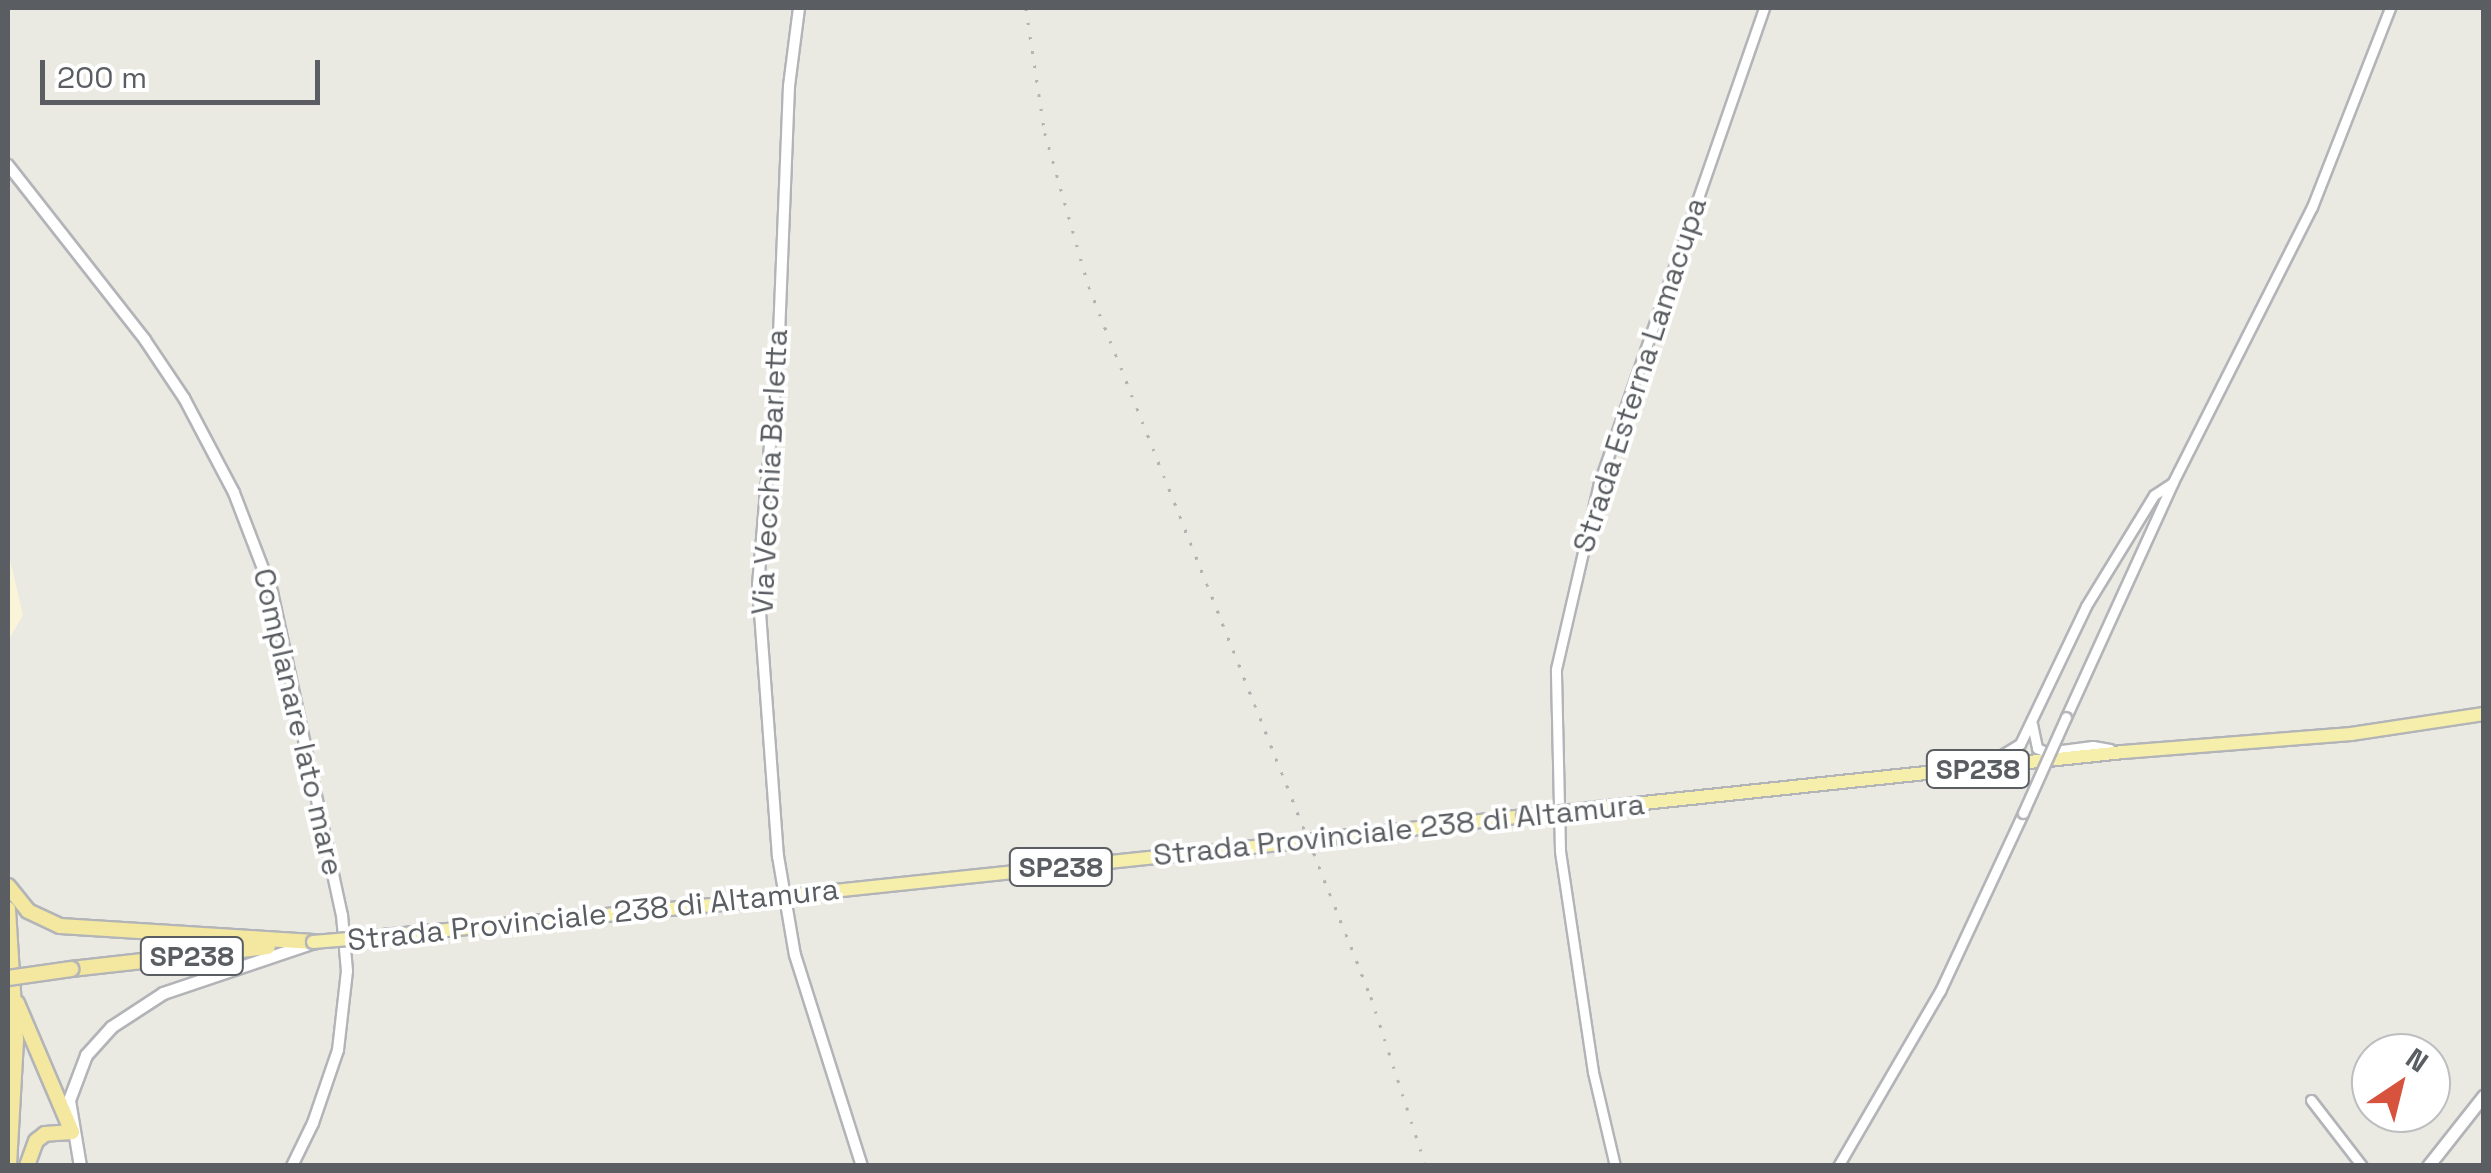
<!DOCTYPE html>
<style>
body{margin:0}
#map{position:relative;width:2491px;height:1173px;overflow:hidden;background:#ebeae2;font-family:"Space Grotesk",sans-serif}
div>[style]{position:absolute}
.commercial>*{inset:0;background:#faf4d9}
.roads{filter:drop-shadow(2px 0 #b2b4b8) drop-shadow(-2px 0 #b2b4b8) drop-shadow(0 2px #b2b4b8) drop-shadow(0 -2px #b2b4b8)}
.minor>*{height:9px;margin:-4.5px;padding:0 4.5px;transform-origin:4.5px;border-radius:4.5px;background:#fff}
.tertiary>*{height:10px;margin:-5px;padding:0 5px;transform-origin:5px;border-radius:5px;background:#fff}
.secondary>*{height:11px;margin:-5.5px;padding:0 5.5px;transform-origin:5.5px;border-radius:5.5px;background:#fff}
.primary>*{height:12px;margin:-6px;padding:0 6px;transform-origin:6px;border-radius:6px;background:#f6efac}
.trunk>*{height:14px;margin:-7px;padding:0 7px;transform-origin:7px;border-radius:7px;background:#f4e8a0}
.rail>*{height:2.5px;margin-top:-1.25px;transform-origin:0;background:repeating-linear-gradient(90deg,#b2b3b3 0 2.5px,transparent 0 14.5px)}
.bridges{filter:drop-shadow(2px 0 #b2b4b8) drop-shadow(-2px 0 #b2b4b8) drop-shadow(0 2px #b2b4b8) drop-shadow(0 -2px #b2b4b8)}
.minor-bridge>*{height:9px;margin:-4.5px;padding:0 4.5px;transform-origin:4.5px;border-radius:4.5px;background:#fff}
.primary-bridge>*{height:12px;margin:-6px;padding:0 6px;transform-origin:6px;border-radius:6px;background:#f6efac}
.trunk-bridge>*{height:14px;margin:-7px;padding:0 7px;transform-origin:7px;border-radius:7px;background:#f4e8a0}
span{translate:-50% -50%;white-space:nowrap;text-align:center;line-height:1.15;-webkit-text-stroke:8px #fff;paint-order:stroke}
.shield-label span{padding:2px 8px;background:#fff;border:2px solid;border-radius:8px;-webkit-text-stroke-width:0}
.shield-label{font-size:28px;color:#5a5d61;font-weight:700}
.street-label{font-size:30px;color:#5a5d61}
.frame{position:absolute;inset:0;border:10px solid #5a5d61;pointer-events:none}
.north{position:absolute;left:2351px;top:1033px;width:100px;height:100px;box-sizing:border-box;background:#fff;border:2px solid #bdbec0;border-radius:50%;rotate:35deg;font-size:28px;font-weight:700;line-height:40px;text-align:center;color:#5a5d61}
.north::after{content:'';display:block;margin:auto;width:35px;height:45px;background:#d7533d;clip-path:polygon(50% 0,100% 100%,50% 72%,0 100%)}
.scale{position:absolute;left:40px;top:60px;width:280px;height:45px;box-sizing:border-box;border:5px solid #5a5d61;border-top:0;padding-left:12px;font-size:30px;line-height:35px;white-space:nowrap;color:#5a5d61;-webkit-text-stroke:8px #fff;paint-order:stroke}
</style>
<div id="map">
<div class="commercial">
<div style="clip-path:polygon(8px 552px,23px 615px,8px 641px)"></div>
</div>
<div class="roads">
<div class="minor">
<div style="left:2066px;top:717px;width:258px;rotate:-65.5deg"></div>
<div style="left:2173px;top:482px;width:308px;rotate:-63.2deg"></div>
<div style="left:2312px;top:207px;width:214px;rotate:-68.6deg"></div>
<div style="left:2032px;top:724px;width:25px;rotate:78deg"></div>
<div style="left:2037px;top:748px;width:10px;rotate:24deg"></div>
<div style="left:2046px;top:752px;width:47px;rotate:-7.3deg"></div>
<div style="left:2093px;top:746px;width:17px;rotate:10deg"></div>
<div style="left:1990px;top:762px;width:35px;rotate:-31deg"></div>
<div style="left:2020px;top:744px;width:153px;rotate:-64.4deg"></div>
<div style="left:2086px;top:606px;width:130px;rotate:-58.5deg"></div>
<div style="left:2154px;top:495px;width:20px;rotate:-33deg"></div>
<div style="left:2311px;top:1100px;width:83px;rotate:52.3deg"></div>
<div style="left:1615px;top:1166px;width:97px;rotate:-103.2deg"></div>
<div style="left:1593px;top:1072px;width:224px;rotate:-98.5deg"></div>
<div style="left:1560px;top:850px;width:181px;rotate:-91.3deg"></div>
<div style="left:1556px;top:669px;width:191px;rotate:-77deg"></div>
<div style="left:1599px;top:483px;width:503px;rotate:-70.84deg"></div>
<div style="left:1838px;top:1166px;width:203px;rotate:-59.8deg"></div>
<div style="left:1940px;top:991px;width:196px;rotate:-65deg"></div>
</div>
<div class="tertiary">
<div style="left:799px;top:8px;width:79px;rotate:97.3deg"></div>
<div style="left:789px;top:86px;width:254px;rotate:92.3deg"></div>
<div style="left:779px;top:340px;width:246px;rotate:94.9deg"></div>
<div style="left:758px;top:585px;width:272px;rotate:85.8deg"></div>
<div style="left:778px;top:856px;width:100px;rotate:80.3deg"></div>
<div style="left:795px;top:955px;width:221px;rotate:72.4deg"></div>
<div style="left:8px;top:165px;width:222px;rotate:51.9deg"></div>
<div style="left:145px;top:340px;width:70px;rotate:56.1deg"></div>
<div style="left:184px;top:398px;width:107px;rotate:62.2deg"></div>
<div style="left:234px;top:493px;width:106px;rotate:69deg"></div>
<div style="left:272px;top:592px;width:330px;rotate:77.8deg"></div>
<div style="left:342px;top:915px;width:56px;rotate:84.9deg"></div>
<div style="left:347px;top:971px;width:80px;rotate:96.5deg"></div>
<div style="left:338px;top:1050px;width:77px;rotate:108.9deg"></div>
<div style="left:313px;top:1123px;width:48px;rotate:116deg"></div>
</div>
<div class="secondary">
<div style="left:80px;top:1166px;width:67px;rotate:-99.5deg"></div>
<div style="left:69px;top:1100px;width:48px;rotate:-69.3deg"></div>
<div style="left:86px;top:1055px;width:38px;rotate:-48deg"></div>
<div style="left:111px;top:1027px;width:62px;rotate:-33.2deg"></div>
<div style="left:163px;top:993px;width:154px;rotate:-18.6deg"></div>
<div style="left:2428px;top:1166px;width:90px;rotate:-51.7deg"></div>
</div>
<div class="primary">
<div style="left:1606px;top:807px;width:520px;rotate:-6.07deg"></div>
<div style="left:2123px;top:752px;width:229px;rotate:-4.5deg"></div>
<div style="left:2351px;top:734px;width:134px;rotate:-8.6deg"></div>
<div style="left:1331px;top:838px;width:193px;rotate:-6.5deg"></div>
<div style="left:824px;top:892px;width:476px;rotate:-6deg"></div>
<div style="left:373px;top:937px;width:369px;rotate:-5.4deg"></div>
</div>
<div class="trunk">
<div style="left:8px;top:886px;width:32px;rotate:51deg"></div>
<div style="left:28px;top:911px;width:35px;rotate:25deg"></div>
<div style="left:60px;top:926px;width:254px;rotate:3.6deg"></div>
<div style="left:8px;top:909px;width:131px;rotate:86.5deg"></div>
<div style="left:16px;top:1040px;width:126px;rotate:93.2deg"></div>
<div style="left:71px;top:969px;width:198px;rotate:-6.4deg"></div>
<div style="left:17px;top:1003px;width:140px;rotate:66.9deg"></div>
<div style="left:72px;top:1132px;width:27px;rotate:176deg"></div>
<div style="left:45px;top:1134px;width:11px;rotate:142deg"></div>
<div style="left:36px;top:1141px;width:27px;rotate:110deg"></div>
</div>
</div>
<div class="rail">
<div style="left:1026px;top:8px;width:126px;rotate:81.4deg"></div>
<div style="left:1045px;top:133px;width:160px;rotate:74.1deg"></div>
<div style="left:1089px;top:287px;width:764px;rotate:68.34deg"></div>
<div style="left:1371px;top:997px;width:178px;rotate:72deg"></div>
</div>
<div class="bridges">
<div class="minor-bridge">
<div style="left:2023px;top:813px;width:105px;rotate:-65.9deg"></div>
</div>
<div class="primary-bridge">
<div style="left:1523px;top:816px;width:83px;rotate:-6.2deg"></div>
<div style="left:1297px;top:842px;width:34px;rotate:-7deg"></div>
<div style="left:740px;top:902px;width:85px;rotate:-6.8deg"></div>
<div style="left:313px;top:942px;width:60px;rotate:-4.8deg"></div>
</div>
<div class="trunk-bridge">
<div style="left:8px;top:978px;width:64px;rotate:-8.1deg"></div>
</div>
</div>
<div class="shield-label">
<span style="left:1978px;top:769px">SP238</span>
<span style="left:1061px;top:867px">SP238</span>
<span style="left:192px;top:956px">SP238</span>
</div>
<div class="street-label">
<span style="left:1640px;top:375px;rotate:-72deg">Strada Esterna Lamacupa</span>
<span style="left:770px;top:472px;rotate:-87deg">Via Vecchia Barletta</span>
<span style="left:298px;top:722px;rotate:77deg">Complanare lato mare</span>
<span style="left:1399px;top:830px;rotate:-6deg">Strada Provinciale 238 di Altamura</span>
<span style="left:593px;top:915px;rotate:-6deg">Strada Provinciale 238 di Altamura</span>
</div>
<div class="frame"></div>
<div class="north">N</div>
<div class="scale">200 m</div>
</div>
